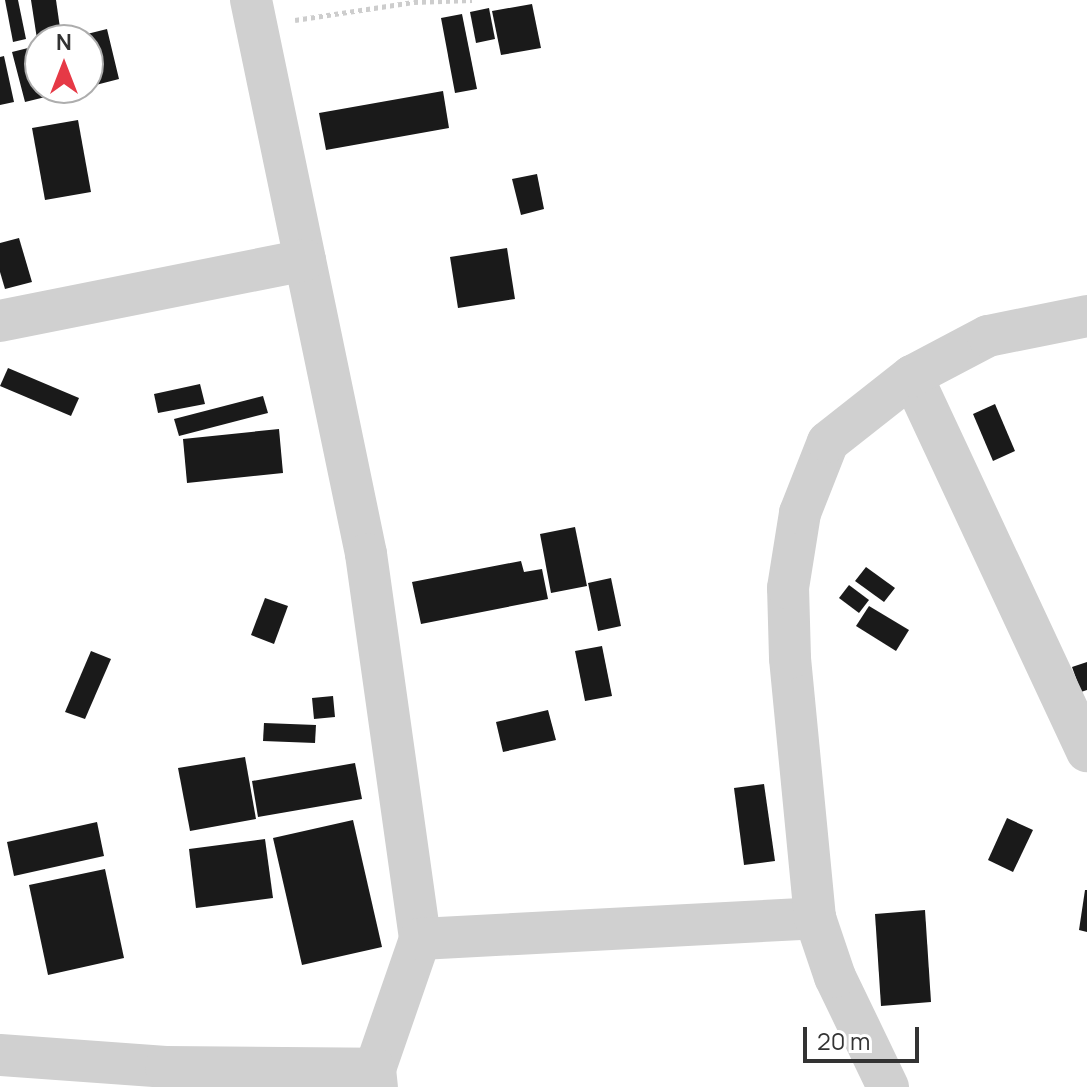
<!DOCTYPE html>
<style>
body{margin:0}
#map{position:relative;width:1087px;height:1087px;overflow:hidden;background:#fff;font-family:Manrope,sans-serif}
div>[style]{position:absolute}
.building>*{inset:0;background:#1a1a1a}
.path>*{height:5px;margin-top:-2.5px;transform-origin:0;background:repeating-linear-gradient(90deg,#cdcdcd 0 4px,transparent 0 8px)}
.minor>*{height:42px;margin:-21px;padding:0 21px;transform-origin:21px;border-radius:21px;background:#d0d0d0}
span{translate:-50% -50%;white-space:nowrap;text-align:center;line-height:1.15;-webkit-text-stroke:8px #fff;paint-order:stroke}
.north{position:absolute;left:24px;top:24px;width:80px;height:80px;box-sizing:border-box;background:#fff;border:2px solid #adadad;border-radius:50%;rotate:0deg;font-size:22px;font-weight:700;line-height:32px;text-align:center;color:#333}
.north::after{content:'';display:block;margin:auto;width:28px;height:36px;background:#e63946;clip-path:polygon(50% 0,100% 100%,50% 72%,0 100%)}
.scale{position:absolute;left:803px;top:1027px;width:116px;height:36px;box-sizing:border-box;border:4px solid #333;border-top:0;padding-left:10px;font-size:24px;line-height:28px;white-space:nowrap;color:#333;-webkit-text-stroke:6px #fff;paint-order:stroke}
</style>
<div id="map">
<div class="building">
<div style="clip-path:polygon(5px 0,18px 0,26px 39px,13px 42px)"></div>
<div style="clip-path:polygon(31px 0,56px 0,61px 35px,37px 39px)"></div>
<div style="clip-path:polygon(532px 4px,541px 48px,501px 55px,492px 11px)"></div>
<div style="clip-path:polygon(489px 8px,495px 39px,476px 43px,470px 12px)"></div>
<div style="clip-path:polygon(462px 14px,477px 89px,455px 93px,441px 18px)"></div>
<div style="clip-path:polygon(107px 29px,119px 79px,88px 87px,88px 40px,67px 39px)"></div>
<div style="clip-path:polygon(40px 45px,40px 88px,78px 89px,25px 102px,12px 52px)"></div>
<div style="clip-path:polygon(4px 56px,14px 102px,0 105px,0 57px)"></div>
<div style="clip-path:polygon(443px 91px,449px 128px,326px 150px,319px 113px)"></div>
<div style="clip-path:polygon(78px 120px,91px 192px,45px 200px,32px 128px)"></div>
<div style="clip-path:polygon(537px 174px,544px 209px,521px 215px,512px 179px)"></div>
<div style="clip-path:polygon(19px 238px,32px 282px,5px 289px,0 272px,0 243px)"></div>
<div style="clip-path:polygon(507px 248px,515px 299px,458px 308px,450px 257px)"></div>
<div style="clip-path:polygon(8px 368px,79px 398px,71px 416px,0 386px)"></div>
<div style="clip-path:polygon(200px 384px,205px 404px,158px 413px,154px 394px)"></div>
<div style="clip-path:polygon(263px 396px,268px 413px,179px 436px,174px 419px)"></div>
<div style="clip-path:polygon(995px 404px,1015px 451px,993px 461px,973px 414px)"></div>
<div style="clip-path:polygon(279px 429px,283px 473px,187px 483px,183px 439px)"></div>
<div style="clip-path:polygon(575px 527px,587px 586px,551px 593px,540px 534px)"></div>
<div style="clip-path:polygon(521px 561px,524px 572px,542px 569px,548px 599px,421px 624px,412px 582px)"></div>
<div style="clip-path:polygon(866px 567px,895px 588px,884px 602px,855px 581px)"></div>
<div style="clip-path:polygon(611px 578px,621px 626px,598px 631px,588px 583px)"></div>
<div style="clip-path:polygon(849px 585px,869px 600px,859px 613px,839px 598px)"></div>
<div style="clip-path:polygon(265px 598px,288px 606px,274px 644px,251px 635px)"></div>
<div style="clip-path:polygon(869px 606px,909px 630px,896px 651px,856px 626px)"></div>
<div style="clip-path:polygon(602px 646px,612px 696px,585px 701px,575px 651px)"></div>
<div style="clip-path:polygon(91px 651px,111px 659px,85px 719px,65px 712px)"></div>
<div style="clip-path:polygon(1087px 662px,1087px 690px,1081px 692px,1072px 667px)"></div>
<div style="clip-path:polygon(333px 696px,335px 717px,314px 719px,312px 698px)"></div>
<div style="clip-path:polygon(548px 710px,556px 740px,503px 752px,496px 722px)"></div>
<div style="clip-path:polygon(264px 723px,316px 725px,315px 743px,263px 741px)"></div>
<div style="clip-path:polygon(245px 757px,256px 819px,190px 831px,178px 768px)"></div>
<div style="clip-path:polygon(355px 763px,362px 799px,258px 817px,252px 781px)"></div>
<div style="clip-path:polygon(764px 784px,775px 861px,744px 865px,734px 788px)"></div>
<div style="clip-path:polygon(1007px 818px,1033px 830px,1013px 872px,988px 860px)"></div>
<div style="clip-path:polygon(353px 820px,382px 947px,302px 965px,273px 838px)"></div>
<div style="clip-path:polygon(97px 822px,104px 856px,14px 876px,7px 842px)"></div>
<div style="clip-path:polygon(265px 839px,273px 898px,196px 908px,189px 849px)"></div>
<div style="clip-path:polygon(105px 869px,124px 958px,48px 975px,29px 885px)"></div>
<div style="clip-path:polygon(1085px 890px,1087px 890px,1087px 932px,1079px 930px)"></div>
<div style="clip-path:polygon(925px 910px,931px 1002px,881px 1006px,875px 914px)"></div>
</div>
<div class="path">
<div style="left:295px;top:20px;width:120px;rotate:-8.6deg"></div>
<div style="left:414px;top:2px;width:58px;rotate:-2deg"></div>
</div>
<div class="minor">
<div style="left:251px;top:0;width:566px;rotate:78.27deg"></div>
<div style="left:366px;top:554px;width:389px;rotate:82deg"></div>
<div style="left:420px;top:939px;width:138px;rotate:109.1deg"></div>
<div style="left:375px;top:1069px;width:18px;rotate:84deg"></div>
<div style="left:0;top:321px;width:311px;rotate:-11.3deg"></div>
<div style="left:912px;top:376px;width:414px;rotate:65deg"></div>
<div style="left:420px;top:939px;width:396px;rotate:-3deg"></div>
<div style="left:0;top:1055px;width:166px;rotate:4.1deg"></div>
<div style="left:166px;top:1067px;width:209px;rotate:0.5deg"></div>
<div style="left:888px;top:1087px;width:122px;rotate:-115.7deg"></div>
<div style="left:835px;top:977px;width:62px;rotate:-108.7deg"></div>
<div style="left:815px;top:918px;width:261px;rotate:-95.5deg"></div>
<div style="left:790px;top:658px;width:70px;rotate:-91.6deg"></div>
<div style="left:788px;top:588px;width:76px;rotate:-80.9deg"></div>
<div style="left:800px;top:513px;width:76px;rotate:-68.5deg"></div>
<div style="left:828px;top:442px;width:107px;rotate:-38.2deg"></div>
<div style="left:912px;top:376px;width:86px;rotate:-27.8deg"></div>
<div style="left:988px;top:336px;width:101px;rotate:-11.4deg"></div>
</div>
<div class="north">N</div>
<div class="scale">20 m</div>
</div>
